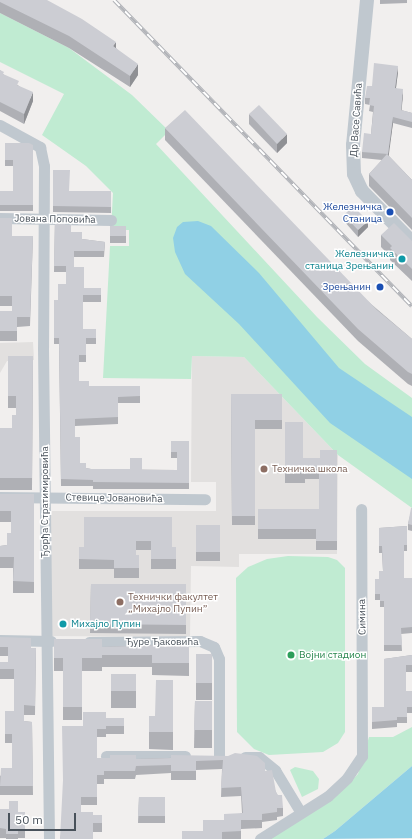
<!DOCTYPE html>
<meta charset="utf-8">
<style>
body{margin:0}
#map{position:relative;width:412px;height:839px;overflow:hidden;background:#f1efee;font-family:"IBM Plex Sans",sans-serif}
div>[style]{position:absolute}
.education>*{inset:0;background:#e2e0df}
.green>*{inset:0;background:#c0ebd2}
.water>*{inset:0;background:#90d0e5}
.minor>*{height:11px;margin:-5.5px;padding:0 5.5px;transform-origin:5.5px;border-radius:5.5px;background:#c0c8cf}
.tertiary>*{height:14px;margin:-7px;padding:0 7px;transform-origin:7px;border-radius:7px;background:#c0c8cf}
.rail>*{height:4px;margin-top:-2px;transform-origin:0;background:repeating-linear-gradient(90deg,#fff 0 8px,#b1b3b8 0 16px);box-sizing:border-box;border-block:1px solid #b1b3b8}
.wall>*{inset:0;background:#afb0b5}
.shaded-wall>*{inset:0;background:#8f9094}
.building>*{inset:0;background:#cccdd3}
.dots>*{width:11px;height:11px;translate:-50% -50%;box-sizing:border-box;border:2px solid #fff;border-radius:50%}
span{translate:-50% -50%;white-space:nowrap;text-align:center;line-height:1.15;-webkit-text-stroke:3px #fff;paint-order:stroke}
.street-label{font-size:10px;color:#48515a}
.transit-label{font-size:10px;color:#164399}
.right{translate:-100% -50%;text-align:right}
.culture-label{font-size:10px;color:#0d838f}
.left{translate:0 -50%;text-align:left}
.education-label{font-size:10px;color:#785e54}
.leisure-label{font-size:10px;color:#27864d}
.scale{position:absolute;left:8px;top:813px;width:68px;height:18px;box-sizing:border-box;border:2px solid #48515a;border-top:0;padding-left:5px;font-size:12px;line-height:14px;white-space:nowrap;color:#48515a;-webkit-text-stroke:3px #fff;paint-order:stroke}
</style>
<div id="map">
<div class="education">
<div style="clip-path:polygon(33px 342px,34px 360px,7px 361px,0 373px,0 343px)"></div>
<div style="clip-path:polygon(192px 356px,244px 357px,338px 455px,337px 554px,239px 554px,239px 567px,191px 566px,190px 637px,48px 636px,51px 511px,216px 511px,216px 482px,191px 482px)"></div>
</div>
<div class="green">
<div style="clip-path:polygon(0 13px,69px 48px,132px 95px,169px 131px,156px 144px,317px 317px,365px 364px,412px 398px,412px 508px,338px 455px,244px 357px,192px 356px,191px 379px,103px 378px,110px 246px,129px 246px,129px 230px,111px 230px,113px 193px,86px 166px,42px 135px,64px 94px,0 62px)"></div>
<div style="clip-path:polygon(288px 556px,328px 557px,337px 560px,345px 568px,345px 732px,338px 743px,323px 752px,269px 755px,254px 749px,237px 732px,236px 578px,248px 567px,267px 559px)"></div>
<div style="clip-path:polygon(412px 727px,412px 766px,335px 831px,323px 839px,269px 839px,335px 797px,358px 774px,369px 737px,393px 737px)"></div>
<div style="clip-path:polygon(295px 767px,313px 771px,319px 779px,318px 789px,302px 797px,290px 770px)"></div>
</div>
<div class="water">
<div style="clip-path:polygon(198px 221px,211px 226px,259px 273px,339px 368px,412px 417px,412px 479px,330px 423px,239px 324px,185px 274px,175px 252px,173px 238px,177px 227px,183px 222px)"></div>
<div style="clip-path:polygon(412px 766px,412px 838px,323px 839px,335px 831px)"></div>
</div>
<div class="minor">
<div style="left:0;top:125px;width:46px;rotate:28.8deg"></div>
<div style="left:40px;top:147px;width:19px;rotate:78deg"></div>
<div style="left:44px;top:166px;width:182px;rotate:90.3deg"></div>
<div style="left:43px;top:348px;width:491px;rotate:89.3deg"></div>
<div style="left:0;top:218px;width:111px;rotate:1deg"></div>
<div style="left:0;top:497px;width:205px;rotate:0.6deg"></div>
<div style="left:0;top:640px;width:51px;rotate:1.1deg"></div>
<div style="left:89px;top:642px;width:111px;rotate:-0.5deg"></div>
<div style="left:200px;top:641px;width:15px;rotate:23deg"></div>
<div style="left:214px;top:647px;width:13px;rotate:67deg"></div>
<div style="left:219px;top:659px;width:98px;rotate:90deg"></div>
<div style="left:106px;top:756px;width:79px"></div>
<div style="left:245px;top:757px;width:14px"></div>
<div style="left:259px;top:757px;width:21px;rotate:39deg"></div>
<div style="left:275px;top:770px;width:50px;rotate:58.8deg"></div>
<div style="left:260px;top:839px;width:80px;rotate:-32.3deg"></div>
<div style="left:328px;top:796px;width:26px;rotate:-43deg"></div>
<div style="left:347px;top:778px;width:27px;rotate:-56deg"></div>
<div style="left:362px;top:756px;width:247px;rotate:-90.2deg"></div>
</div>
<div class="tertiary">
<div style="left:367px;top:0;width:146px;rotate:95.5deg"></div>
<div style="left:353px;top:145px;width:29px;rotate:88deg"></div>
<div style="left:354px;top:174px;width:19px;rotate:65deg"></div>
<div style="left:362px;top:191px;width:71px;rotate:45.6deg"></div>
</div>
<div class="rail">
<div style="left:114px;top:0;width:427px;rotate:45.8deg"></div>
</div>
<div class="wall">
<div style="clip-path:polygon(0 0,116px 48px,138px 75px,130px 87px,69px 48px,0 13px)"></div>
<div style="clip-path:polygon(380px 0,407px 0,407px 3px,380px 4px)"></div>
<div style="clip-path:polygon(0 70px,4px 75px,19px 86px,33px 101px,24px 124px,0 111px)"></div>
<div style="clip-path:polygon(398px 72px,396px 88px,403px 95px,401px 110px,412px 113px,412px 128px,393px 123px,388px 155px,412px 180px,412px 179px,412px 230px,369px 186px,369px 174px,382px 160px,362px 158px,362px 152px,371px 134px,373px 112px,369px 111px,370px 105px,365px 104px,365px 98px)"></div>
<div style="clip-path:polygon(249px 114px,287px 143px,277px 153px,249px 124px)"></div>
<div style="clip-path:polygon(165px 128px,412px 339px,412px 386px,408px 384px,358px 341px,165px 140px)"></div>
<div style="clip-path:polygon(5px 143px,33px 145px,33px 211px,0 211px,0 191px,13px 191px,13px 166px,5px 166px)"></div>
<div style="clip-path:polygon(53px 170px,69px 191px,111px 191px,111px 213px,53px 212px)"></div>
<div style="clip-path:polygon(344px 215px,368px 227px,358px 237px,344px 221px)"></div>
<div style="clip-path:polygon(0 218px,12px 236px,33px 236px,30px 326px,17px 327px,17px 341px,0 341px,0 311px,12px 311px,12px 306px,0 306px)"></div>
<div style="clip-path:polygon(55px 219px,65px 225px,71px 232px,82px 239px,105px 242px,104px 257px,74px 257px,74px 267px,84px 288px,101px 288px,101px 302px,83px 302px,83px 329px,96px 329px,96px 344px,86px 344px,86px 362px,79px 362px,79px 381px,89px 386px,140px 386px,140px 403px,118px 403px,118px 424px,75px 426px,75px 437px,80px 463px,86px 468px,91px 469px,177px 470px,177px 458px,171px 458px,171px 441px,189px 441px,189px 489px,93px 489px,93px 486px,61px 486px,59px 344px,54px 344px,54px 300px,58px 300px,66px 284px,66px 272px,54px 272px)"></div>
<div style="clip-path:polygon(110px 226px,126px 226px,126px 243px,110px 243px)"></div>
<div style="clip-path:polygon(381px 235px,412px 241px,412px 281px,390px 260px,390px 256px,381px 247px)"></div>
<div style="clip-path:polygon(8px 356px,33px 356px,32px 490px,0 490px,0 428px,12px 428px,16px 415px,16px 408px,8px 408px)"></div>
<div style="clip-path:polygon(231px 394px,282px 394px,282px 429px,255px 429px,255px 525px,232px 525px)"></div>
<div style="clip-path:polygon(285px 422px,303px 458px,320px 458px,337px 450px,337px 550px,316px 550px,316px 539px,258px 539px,258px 509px,319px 509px,319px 479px,305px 479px,305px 483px,285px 483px)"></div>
<div style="clip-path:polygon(0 494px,34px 494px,34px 593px,13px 593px,13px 568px,0 568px,0 546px,7px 545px,11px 533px,11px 522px,0 522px)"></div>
<div style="clip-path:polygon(412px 508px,412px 531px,408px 530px,408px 524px)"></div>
<div style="clip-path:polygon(84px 517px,172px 547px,176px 547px,176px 569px,151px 569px,151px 550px,136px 550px,136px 555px,139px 555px,139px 578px,114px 578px,114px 569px,79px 569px,79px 547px,84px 547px)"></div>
<div style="clip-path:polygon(196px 525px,220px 525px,220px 561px,196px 561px)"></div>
<div style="clip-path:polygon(407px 526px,407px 551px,404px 551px,404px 578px,412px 578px,412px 633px,401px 634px,402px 651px,384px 651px,384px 607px,380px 607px,380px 600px,375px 600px,375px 579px,379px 579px,383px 571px,382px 553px,379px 553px,379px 528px)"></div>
<div style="clip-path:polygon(91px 584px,186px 584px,186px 634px,90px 633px)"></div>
<div style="clip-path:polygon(0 637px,31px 648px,36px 648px,35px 715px,24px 715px,24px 721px,32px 722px,33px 795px,0 795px,0 776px,12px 768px,12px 743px,5px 743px,5px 711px,14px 711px,14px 679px,0 679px,0 662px,8px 662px,8px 656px,0 656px)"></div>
<div style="clip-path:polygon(54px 639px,102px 647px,189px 644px,189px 676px,152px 675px,152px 667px,102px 667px,102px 671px,82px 671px,82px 720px,63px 720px,63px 671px,54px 671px)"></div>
<div style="clip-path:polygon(196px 654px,212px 654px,212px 700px,196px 700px)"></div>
<div style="clip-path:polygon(412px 655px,412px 672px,406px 672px,406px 691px,412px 691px,412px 713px,407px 713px,407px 723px,397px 723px,397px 727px,372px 729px,372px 707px,384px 707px,384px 659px)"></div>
<div style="clip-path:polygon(111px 674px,136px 674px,136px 708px,111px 708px)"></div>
<div style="clip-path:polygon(173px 680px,173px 750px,149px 749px,149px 716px,155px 716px)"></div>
<div style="clip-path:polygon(195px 701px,212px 701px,212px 748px,194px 748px)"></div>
<div style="clip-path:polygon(106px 718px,124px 718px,124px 734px,106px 734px,106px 737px,97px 737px,97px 758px,136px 759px,228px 756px,265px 771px,276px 792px,283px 808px,283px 816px,277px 817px,277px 820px,262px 822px,262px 828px,241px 829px,241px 839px,182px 839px,203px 831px,224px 820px,242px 813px,241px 796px,221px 797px,222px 769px,196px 770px,196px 780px,171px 780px,171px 773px,136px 775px,135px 779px,104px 779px,104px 784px,97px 784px,97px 805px,81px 805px,81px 812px,93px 815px,102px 815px,102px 832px,93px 832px,60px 839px,83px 726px)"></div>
<div style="clip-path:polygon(139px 797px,165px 797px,165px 823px,138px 823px)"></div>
<div style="clip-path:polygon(18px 812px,25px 812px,25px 838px,18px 838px,18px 839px,6px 839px,6px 838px,0 838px,0 828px)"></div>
</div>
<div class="shaded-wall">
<div style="clip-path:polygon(116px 42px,116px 53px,113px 46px)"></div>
<div style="clip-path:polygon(138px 64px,138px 75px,130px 87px,130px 76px)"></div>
<div style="clip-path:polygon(398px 66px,398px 72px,395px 95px,395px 88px)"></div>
<div style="clip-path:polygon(403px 89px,403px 95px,401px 116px,401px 110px)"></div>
<div style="clip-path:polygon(33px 92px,33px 101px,24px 124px,24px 114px)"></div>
<div style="clip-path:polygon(393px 117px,393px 123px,388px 161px,388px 154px)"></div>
<div style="clip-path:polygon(287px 134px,287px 143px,277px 153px,277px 144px)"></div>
<div style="clip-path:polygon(368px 221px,368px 227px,358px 237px,358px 230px)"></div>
</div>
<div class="building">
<div style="clip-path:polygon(0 0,47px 0,82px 19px,116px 42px,113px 46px,138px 64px,130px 76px,69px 36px,0 2px)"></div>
<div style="clip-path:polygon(374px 63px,398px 66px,395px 88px,403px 89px,401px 110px,412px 113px,412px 122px,393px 117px,388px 154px,362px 152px,364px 133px,371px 134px,374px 106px,369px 105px,370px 98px,365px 98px,367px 86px,372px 86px)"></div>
<div style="clip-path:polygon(0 70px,4px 72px,3px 74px,19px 81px,17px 85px,33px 92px,24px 114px,0 102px)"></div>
<div style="clip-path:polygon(259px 105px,287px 134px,277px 144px,249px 114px)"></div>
<div style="clip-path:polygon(185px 110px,377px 310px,412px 339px,412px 374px,408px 372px,358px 329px,165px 128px)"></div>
<div style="clip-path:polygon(5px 143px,29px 143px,33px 145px,33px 205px,0 205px,0 191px,13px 191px,13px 160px,5px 160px)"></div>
<div style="clip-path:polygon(387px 154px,412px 180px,412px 179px,412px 218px,369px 174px)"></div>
<div style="clip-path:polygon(53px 170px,70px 170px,69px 191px,111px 191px,111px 207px,53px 206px)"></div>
<div style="clip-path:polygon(353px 206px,368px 221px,358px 230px,344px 215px)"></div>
<div style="clip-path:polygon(0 218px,12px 218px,12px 236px,33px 236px,30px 317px,17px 317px,17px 331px,0 331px,0 311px,12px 311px,12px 296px,0 296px)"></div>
<div style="clip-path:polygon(55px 219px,65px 220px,65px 225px,71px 225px,71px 232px,82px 232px,82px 239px,105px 242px,104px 251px,74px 251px,74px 267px,84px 267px,84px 288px,101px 288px,101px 295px,83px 295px,83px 329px,96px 329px,96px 338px,86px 338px,86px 355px,79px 355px,79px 381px,89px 381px,89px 386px,140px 386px,140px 396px,118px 397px,118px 417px,75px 419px,75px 437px,80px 437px,80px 463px,86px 463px,86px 468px,91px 469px,130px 469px,130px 458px,142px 458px,142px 470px,177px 470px,177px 452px,171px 452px,171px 441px,189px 441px,189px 483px,93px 482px,93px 480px,61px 479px,59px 338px,54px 338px,54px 300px,58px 300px,58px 284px,66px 284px,66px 266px,54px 266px)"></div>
<div style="clip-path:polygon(394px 223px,412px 241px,412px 269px,390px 248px,392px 246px,381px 235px)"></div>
<div style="clip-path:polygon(110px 226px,126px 226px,126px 236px,110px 236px)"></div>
<div style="clip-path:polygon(8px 356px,33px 356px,32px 478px,0 478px,0 428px,12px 428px,12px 415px,16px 415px,16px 396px,8px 396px)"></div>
<div style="clip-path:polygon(231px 394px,282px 394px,282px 420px,255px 420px,255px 516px,232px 516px)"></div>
<div style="clip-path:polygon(285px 422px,303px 422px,303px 458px,320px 458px,320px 450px,337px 450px,337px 541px,316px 541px,316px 529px,258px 529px,258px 509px,319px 509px,319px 469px,305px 469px,305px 473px,285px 473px)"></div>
<div style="clip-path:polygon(0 494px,34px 494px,34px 582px,13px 581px,14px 557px,0 557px,0 546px,7px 545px,7px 533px,11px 533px,11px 511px,0 511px)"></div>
<div style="clip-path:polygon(411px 508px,412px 508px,412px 525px,408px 524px)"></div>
<div style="clip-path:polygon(84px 517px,172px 517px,172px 547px,176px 547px,176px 559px,151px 559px,151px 541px,136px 541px,136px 555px,139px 555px,139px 568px,114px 568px,114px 560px,79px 559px,79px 547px,84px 547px)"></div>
<div style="clip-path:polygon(196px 525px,220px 525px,220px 552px,196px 552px)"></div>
<div style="clip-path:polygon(407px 526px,407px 545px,404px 545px,404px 578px,412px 578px,412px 627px,401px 628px,402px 645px,384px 645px,384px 601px,380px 601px,380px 594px,375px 594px,375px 579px,379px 579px,379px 571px,383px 571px,382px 546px,379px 546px,379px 528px)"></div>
<div style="clip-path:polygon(91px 584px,186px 584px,186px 625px,90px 624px)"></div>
<div style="clip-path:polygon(0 637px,31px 638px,31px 648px,36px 648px,35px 706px,24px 705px,24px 721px,32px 722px,33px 786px,0 786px,1px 768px,12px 768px,12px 734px,5px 734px,5px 711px,14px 711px,14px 669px,0 669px,0 662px,8px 662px,8px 647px,0 647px)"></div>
<div style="clip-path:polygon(54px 639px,102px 639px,102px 647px,189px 644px,189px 663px,152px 663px,152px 655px,102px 655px,102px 658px,82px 658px,82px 707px,63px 707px,63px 658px,54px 658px)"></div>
<div style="clip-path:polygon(196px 654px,212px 654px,212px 683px,196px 683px)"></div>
<div style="clip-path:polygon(412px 655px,412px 665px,406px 665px,406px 691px,412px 691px,412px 707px,407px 707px,407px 717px,397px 717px,397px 720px,372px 722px,372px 707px,384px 707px,384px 659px)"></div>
<div style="clip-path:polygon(111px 674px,136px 674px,136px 691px,111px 691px)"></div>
<div style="clip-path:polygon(156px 680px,173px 680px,173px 732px,149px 732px,149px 716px,155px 716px)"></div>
<div style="clip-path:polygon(195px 701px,212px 701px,212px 730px,194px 730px)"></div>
<div style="clip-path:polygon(83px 712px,106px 712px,106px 718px,124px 718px,124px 726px,106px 726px,106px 729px,97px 729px,97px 758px,110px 758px,110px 755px,136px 755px,136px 759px,171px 758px,171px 755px,228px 756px,235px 753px,257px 756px,265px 763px,265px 771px,272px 770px,276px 792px,278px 795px,282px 795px,283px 808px,277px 808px,277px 812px,262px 814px,262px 820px,241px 820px,241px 831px,222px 832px,222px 839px,182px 839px,182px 831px,203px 831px,203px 820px,224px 820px,224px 814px,243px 813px,241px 787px,221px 788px,223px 760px,196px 761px,196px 771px,171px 771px,171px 765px,136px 766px,135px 771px,104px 771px,104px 775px,97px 775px,97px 797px,81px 797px,81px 812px,93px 812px,93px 815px,102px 815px,102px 823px,93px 823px,93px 839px,60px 839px,63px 780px,62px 726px,83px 726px)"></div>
<div style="clip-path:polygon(139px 797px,165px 797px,165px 816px,138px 816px)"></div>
<div style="clip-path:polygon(9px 801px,18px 801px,18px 812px,25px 812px,25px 829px,18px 829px,18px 834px,6px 834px,6px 829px,0 828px,0 809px,9px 809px)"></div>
</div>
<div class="dots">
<div style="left:390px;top:212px;background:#1a4fb4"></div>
<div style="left:402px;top:259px;background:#0f9aa8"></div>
<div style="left:380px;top:287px;background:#1a4fb4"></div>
<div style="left:264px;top:469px;background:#8d6e63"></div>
<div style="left:120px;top:602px;background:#8d6e63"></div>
<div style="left:63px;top:624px;background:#0f9aa8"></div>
<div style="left:291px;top:655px;background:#2e9e5b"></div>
</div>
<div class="street-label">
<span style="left:356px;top:120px;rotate:-86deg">Др Васе Савића</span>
<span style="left:55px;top:219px;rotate:1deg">Јована Поповића</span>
<span style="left:114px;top:498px;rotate:1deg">Стевице Јовановића</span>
<span style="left:45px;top:502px;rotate:-90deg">Ђорђа Стратимировића</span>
<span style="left:362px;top:617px;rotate:-91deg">Симина</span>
<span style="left:162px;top:642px">Ђуре Ђаковића</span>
</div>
<div class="transit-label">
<span class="right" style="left:382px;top:212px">Железничка<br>Станица</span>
<span class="right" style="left:371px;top:287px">Зрењанин</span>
</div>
<div class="culture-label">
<span class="right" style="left:394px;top:259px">Железничка<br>станица Зрењанин</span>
<span class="left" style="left:71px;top:624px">Михајло Пупин</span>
</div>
<div class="education-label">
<span class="left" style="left:272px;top:469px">Техничка школа</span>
<span class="left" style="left:128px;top:602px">Технички факултет<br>„Михајло Пупин”</span>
</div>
<div class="leisure-label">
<span class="left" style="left:299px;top:655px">Војни стадион</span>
</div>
<div class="scale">50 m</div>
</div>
